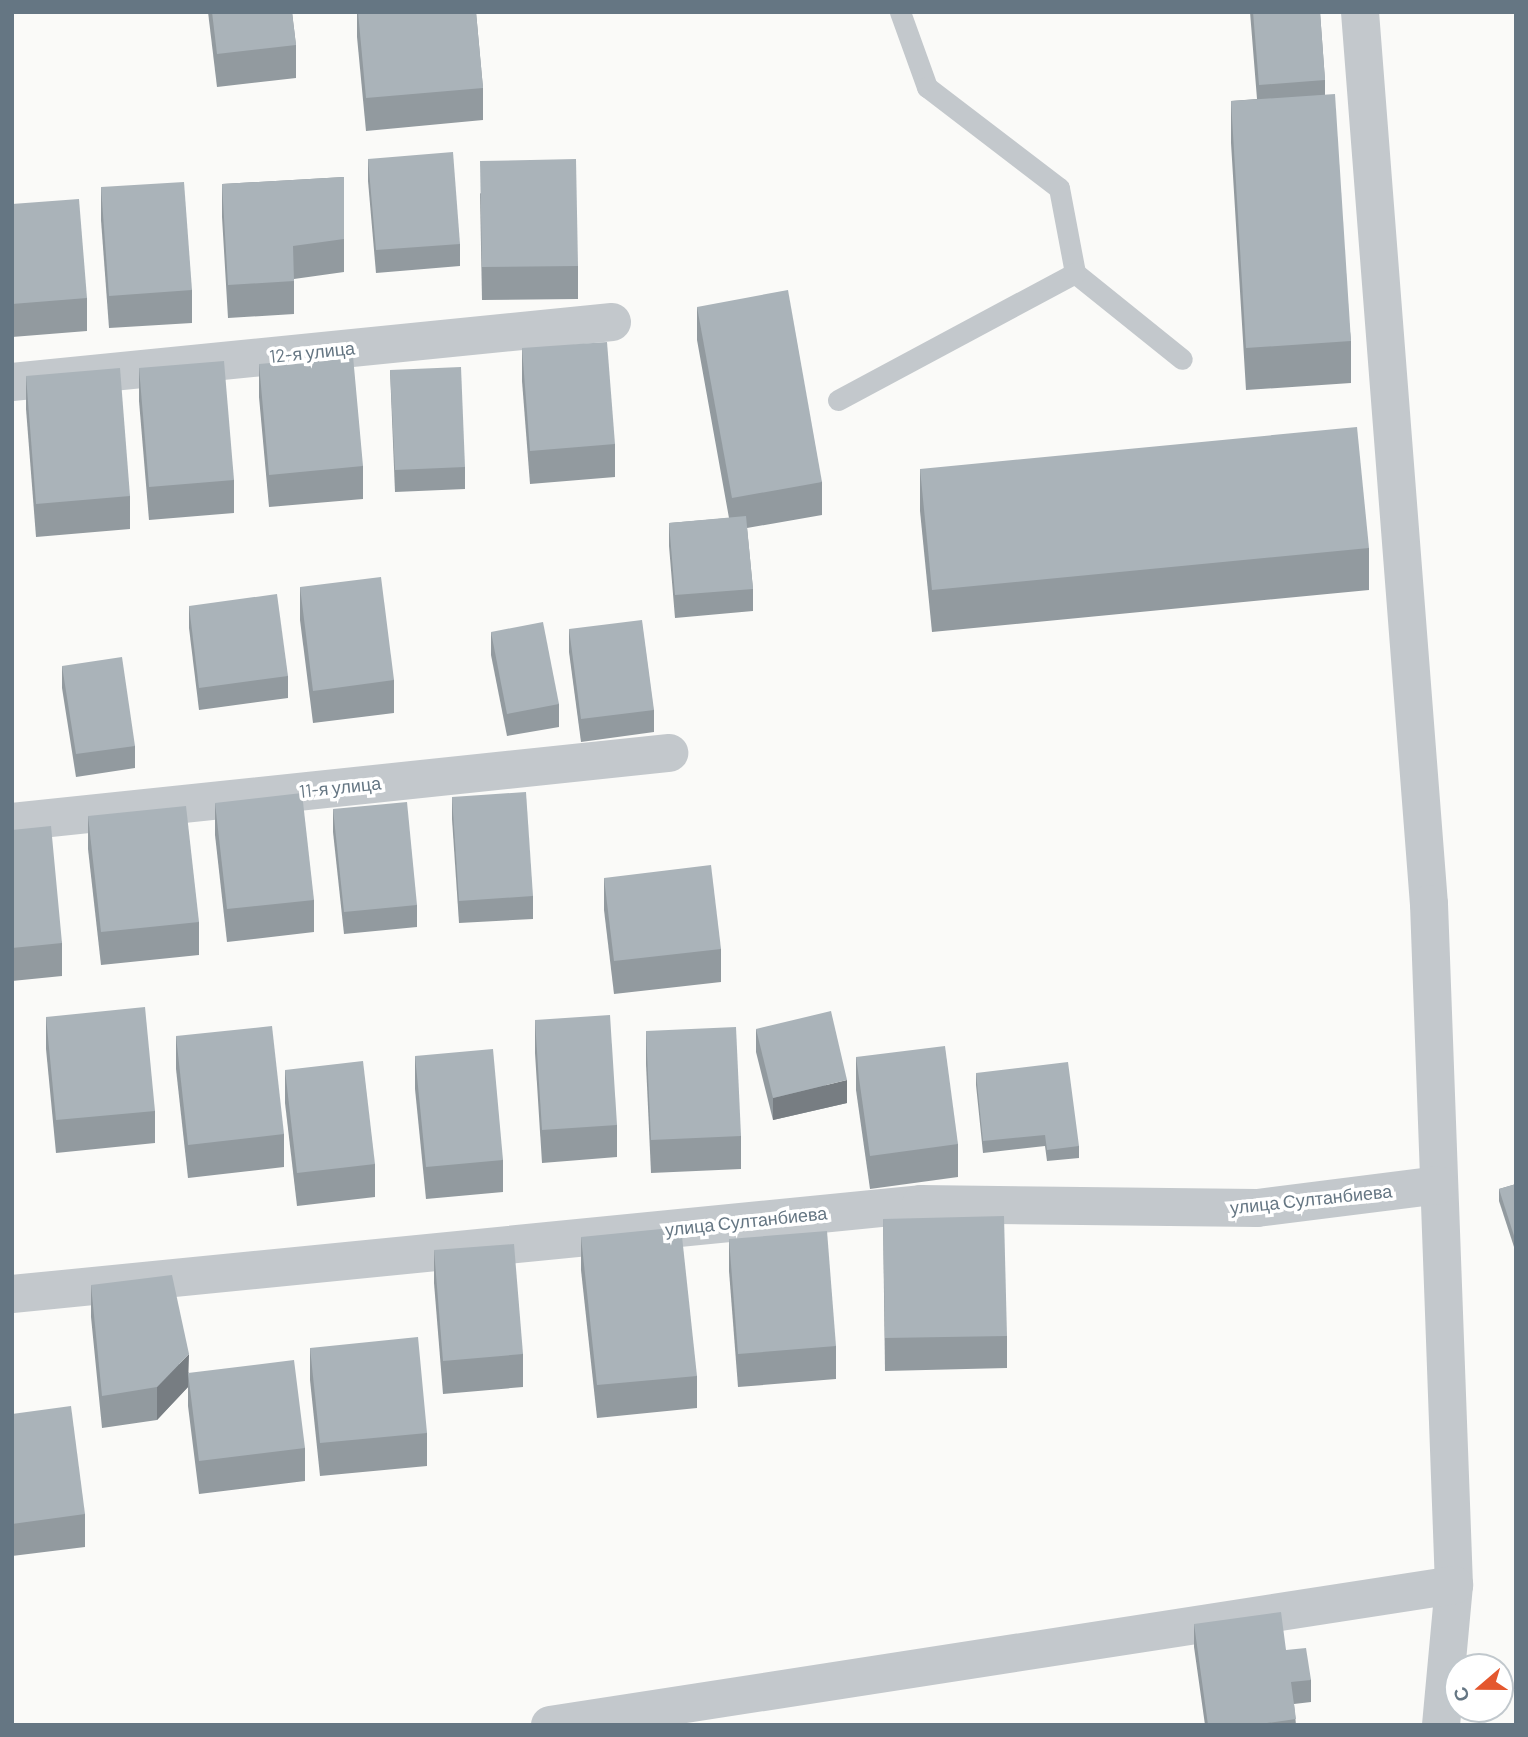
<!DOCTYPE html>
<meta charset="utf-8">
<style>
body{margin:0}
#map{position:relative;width:1528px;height:1737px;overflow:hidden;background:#fafaf8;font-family:Barlow,sans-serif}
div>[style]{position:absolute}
.lane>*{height:21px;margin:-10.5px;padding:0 10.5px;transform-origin:10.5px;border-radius:10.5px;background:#c3c8cc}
.street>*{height:38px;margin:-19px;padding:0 19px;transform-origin:19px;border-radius:19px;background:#c3c8cc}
.wall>*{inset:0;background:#929a9f}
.shaded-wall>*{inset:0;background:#777d82}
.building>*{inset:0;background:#aab3b9}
span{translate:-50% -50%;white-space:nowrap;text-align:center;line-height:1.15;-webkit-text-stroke:7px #fff;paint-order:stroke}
.street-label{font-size:18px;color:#657683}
.frame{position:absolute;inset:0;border:14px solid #657683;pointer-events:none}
.north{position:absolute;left:1444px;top:1653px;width:70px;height:70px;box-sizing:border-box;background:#fff;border:2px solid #c1c8cd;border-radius:50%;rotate:250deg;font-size:19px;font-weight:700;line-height:28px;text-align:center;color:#657683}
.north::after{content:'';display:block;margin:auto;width:24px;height:32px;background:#e4572e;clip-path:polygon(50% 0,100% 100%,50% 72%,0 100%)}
</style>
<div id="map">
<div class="lane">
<div style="left:900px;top:12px;width:80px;rotate:70.2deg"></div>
<div style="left:927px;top:87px;width:166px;rotate:37.4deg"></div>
<div style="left:1059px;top:188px;width:86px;rotate:79.3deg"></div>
<div style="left:1075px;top:273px;width:137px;rotate:38.8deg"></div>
<div style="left:838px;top:400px;width:269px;rotate:-28.2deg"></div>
</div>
<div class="street">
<div style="left:1360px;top:12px;width:895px;rotate:85.58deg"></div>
<div style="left:1429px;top:904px;width:681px;rotate:87.9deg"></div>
<div style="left:1454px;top:1585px;width:141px;rotate:95.3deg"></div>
<div style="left:12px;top:382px;width:603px;rotate:-5.71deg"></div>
<div style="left:12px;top:822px;width:661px;rotate:-6deg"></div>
<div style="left:12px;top:1294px;width:913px;rotate:-5.65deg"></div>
<div style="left:921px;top:1204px;width:336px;rotate:0.7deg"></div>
<div style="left:1257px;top:1208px;width:183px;rotate:-7.2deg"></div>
<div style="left:550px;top:1725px;width:915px;rotate:-8.8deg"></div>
</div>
<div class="wall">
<div style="clip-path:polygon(208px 12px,292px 12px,296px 45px,296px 78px,217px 87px)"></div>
<div style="clip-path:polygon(357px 12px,476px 12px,483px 88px,483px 120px,366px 131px,357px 37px)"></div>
<div style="clip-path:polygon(1250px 12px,1320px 12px,1325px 80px,1325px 95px,1351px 341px,1351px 383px,1246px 390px,1231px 143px,1231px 101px,1257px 99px)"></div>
<div style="clip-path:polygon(368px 159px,460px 244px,460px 266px,376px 273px,368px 181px)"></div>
<div style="clip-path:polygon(344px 177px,344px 272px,294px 279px,294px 314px,228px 318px,222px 217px,222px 184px)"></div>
<div style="clip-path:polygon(101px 187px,192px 290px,192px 323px,109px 328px,101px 220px)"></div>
<div style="clip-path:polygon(480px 193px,578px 266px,578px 299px,482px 300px)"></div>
<div style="clip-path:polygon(12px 204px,87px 298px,87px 331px,12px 337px)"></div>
<div style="clip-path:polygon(697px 307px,822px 482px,822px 515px,747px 528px,753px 589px,753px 611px,675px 618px,669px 546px,669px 523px,729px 518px,697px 340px)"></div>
<div style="clip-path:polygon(522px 348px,615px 444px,615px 477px,530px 484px,522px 381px)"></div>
<div style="clip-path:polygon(259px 364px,363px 466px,363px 499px,269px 507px,259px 397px)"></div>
<div style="clip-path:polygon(139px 368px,234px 480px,234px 513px,149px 520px,139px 401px)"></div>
<div style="clip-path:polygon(390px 370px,465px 467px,465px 489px,395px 492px)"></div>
<div style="clip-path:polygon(26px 376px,130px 496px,130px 529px,36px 537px,26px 409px)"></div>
<div style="clip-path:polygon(920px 469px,1369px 548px,1369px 590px,932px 632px,920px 511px)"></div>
<div style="clip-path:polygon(300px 587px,394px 680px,394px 713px,313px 723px,300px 620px)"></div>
<div style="clip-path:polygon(189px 606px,288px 676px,288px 698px,199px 710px,189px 628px)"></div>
<div style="clip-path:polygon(569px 629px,654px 710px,654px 732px,581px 742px,569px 652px)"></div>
<div style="clip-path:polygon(491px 632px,559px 704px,559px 727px,507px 736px,491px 655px)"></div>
<div style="clip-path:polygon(62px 666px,135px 746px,135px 768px,76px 777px,62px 688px)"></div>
<div style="clip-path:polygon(452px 797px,533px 896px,533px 919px,459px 923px,452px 819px)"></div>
<div style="clip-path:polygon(215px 803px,314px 900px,314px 932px,227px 942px,215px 835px)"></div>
<div style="clip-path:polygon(333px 809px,417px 905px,417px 927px,344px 934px,333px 832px)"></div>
<div style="clip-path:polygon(88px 816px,199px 922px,199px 955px,101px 965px,88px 849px)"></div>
<div style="clip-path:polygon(12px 830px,62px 943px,62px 976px,12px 981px)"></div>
<div style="clip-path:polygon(604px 878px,721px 949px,721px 982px,614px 994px,604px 910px)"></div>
<div style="clip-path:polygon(46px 1017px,155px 1111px,155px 1143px,56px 1153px,46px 1049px)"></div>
<div style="clip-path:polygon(535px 1020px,617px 1125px,617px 1157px,542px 1163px,535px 1053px)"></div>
<div style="clip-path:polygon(756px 1029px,847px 1103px,773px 1120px,756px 1052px)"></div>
<div style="clip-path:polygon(646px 1031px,741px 1136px,741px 1169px,651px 1173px,646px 1064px)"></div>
<div style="clip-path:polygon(176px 1036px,284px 1134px,284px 1167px,188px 1178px,176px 1069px)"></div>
<div style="clip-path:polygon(415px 1056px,503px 1160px,503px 1192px,426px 1199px,415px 1089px)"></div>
<div style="clip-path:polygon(856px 1057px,958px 1144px,958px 1177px,870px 1189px,856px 1090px)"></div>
<div style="clip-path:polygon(285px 1070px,375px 1164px,375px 1197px,297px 1206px,285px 1103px)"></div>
<div style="clip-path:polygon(976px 1073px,1079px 1146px,1079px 1158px,1047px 1161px,1045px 1146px,983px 1153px,976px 1085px)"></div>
<div style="clip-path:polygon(1516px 1184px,1516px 1253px,1499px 1201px,1499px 1189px)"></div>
<div style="clip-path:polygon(883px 1219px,1007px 1336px,1007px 1368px,885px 1371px)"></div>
<div style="clip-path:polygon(581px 1237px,697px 1376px,697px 1408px,597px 1418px,581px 1270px)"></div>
<div style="clip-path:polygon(729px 1239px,836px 1346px,836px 1379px,738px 1387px,729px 1271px)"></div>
<div style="clip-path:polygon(434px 1250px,523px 1354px,523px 1387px,443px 1394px,434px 1283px)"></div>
<div style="clip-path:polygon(91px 1285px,189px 1373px,305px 1448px,305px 1481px,199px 1494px,188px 1406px,188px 1387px,157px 1420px,102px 1428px,91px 1317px)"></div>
<div style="clip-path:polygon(310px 1348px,427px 1433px,427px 1466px,320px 1476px,310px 1380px)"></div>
<div style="clip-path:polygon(12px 1414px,85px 1514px,85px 1547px,12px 1556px)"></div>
<div style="clip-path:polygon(1194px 1624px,1286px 1650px,1311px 1680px,1311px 1702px,1294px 1704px,1296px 1725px,1205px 1725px,1194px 1647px)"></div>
</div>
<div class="shaded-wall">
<div style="clip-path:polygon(847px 1080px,847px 1103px,773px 1120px,773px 1098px)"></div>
<div style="clip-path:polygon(189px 1354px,188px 1387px,157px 1420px,157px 1387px)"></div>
</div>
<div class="building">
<div style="clip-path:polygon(212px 12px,292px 12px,296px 45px,217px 54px)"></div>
<div style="clip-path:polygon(358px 12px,476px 12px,483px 88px,366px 98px)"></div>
<div style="clip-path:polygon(1253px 12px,1320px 12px,1325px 80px,1259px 85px)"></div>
<div style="clip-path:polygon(1335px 94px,1351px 341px,1246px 348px,1231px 101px)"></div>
<div style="clip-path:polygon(453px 152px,460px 244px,376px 250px,368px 159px)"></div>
<div style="clip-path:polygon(576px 159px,578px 266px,482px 267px,480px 161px)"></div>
<div style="clip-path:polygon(344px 177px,344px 239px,293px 246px,294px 281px,228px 285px,222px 184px)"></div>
<div style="clip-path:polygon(184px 182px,192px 290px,109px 296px,101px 187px)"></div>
<div style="clip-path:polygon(79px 199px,87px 298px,12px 304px,12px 204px)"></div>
<div style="clip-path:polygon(788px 290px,822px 482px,732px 498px,697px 307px)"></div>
<div style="clip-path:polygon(607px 342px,615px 444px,530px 451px,522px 348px)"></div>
<div style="clip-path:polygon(353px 356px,363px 466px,269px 475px,259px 364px)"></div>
<div style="clip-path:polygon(224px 361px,234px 480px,149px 487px,139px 368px)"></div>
<div style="clip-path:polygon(461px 367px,465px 467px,395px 470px,390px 370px)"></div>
<div style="clip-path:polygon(120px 368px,130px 496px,36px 504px,26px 376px)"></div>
<div style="clip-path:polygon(1357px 427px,1369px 548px,932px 590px,920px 469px)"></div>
<div style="clip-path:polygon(746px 516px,753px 589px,675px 595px,669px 523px)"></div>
<div style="clip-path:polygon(381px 577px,394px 680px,313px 691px,300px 587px)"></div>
<div style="clip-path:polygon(277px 594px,288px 676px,199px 688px,189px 606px)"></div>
<div style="clip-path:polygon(642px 620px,654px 710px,581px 719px,569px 629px)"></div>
<div style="clip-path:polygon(543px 622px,559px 704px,507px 714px,491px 632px)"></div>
<div style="clip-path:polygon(122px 657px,135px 746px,76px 754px,62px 666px)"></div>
<div style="clip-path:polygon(526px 792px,533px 896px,459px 901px,452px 797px)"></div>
<div style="clip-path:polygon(302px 793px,314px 900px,227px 909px,215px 803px)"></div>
<div style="clip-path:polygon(407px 802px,417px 905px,344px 912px,333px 809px)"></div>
<div style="clip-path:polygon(186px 806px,199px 922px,101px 932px,88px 816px)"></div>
<div style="clip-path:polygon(51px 826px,62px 943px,12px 948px,12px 830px)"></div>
<div style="clip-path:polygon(711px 865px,721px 949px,614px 961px,604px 878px)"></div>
<div style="clip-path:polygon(145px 1007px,155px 1111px,56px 1120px,46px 1017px)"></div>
<div style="clip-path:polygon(831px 1011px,847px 1080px,773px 1098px,756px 1029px)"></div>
<div style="clip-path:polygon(610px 1015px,617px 1125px,542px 1130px,535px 1020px)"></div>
<div style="clip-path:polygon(272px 1026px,284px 1134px,188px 1145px,176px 1036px)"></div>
<div style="clip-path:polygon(736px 1027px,741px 1136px,651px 1140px,646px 1031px)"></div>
<div style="clip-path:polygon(945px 1046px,958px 1144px,870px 1156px,856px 1057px)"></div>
<div style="clip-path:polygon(493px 1049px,503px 1160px,426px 1167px,415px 1056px)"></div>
<div style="clip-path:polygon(363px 1061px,375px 1164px,297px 1173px,285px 1070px)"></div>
<div style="clip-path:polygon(1068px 1062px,1079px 1146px,1047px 1150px,1045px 1135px,983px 1141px,976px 1073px)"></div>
<div style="clip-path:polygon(1516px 1184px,1516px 1242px,1499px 1189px)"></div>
<div style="clip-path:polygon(1004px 1216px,1007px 1336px,885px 1338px,883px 1219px)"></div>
<div style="clip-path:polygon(681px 1227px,697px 1376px,597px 1385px,581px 1237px)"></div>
<div style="clip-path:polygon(827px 1231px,836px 1346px,738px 1354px,729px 1239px)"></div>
<div style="clip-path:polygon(514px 1244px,523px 1354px,443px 1361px,434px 1250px)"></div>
<div style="clip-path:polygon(172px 1275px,189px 1354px,157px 1387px,102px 1396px,91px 1285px)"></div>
<div style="clip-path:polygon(418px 1337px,427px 1433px,320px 1443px,310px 1348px)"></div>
<div style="clip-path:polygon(294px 1360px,305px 1448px,199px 1461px,188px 1373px)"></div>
<div style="clip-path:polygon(71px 1406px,85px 1514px,12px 1524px,12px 1414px)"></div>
<div style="clip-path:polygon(1281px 1612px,1286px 1650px,1306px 1648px,1311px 1680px,1291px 1682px,1296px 1719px,1253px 1725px,1208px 1725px,1194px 1624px)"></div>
</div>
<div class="street-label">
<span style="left:312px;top:352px;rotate:-6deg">12-я улица</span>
<span style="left:340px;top:787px;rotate:-6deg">11-я улица</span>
<span style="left:1311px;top:1199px;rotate:-6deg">улица Султанбиева</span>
<span style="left:746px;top:1221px;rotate:-6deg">улица Султанбиева</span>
</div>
<div class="frame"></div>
<div class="north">С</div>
</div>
